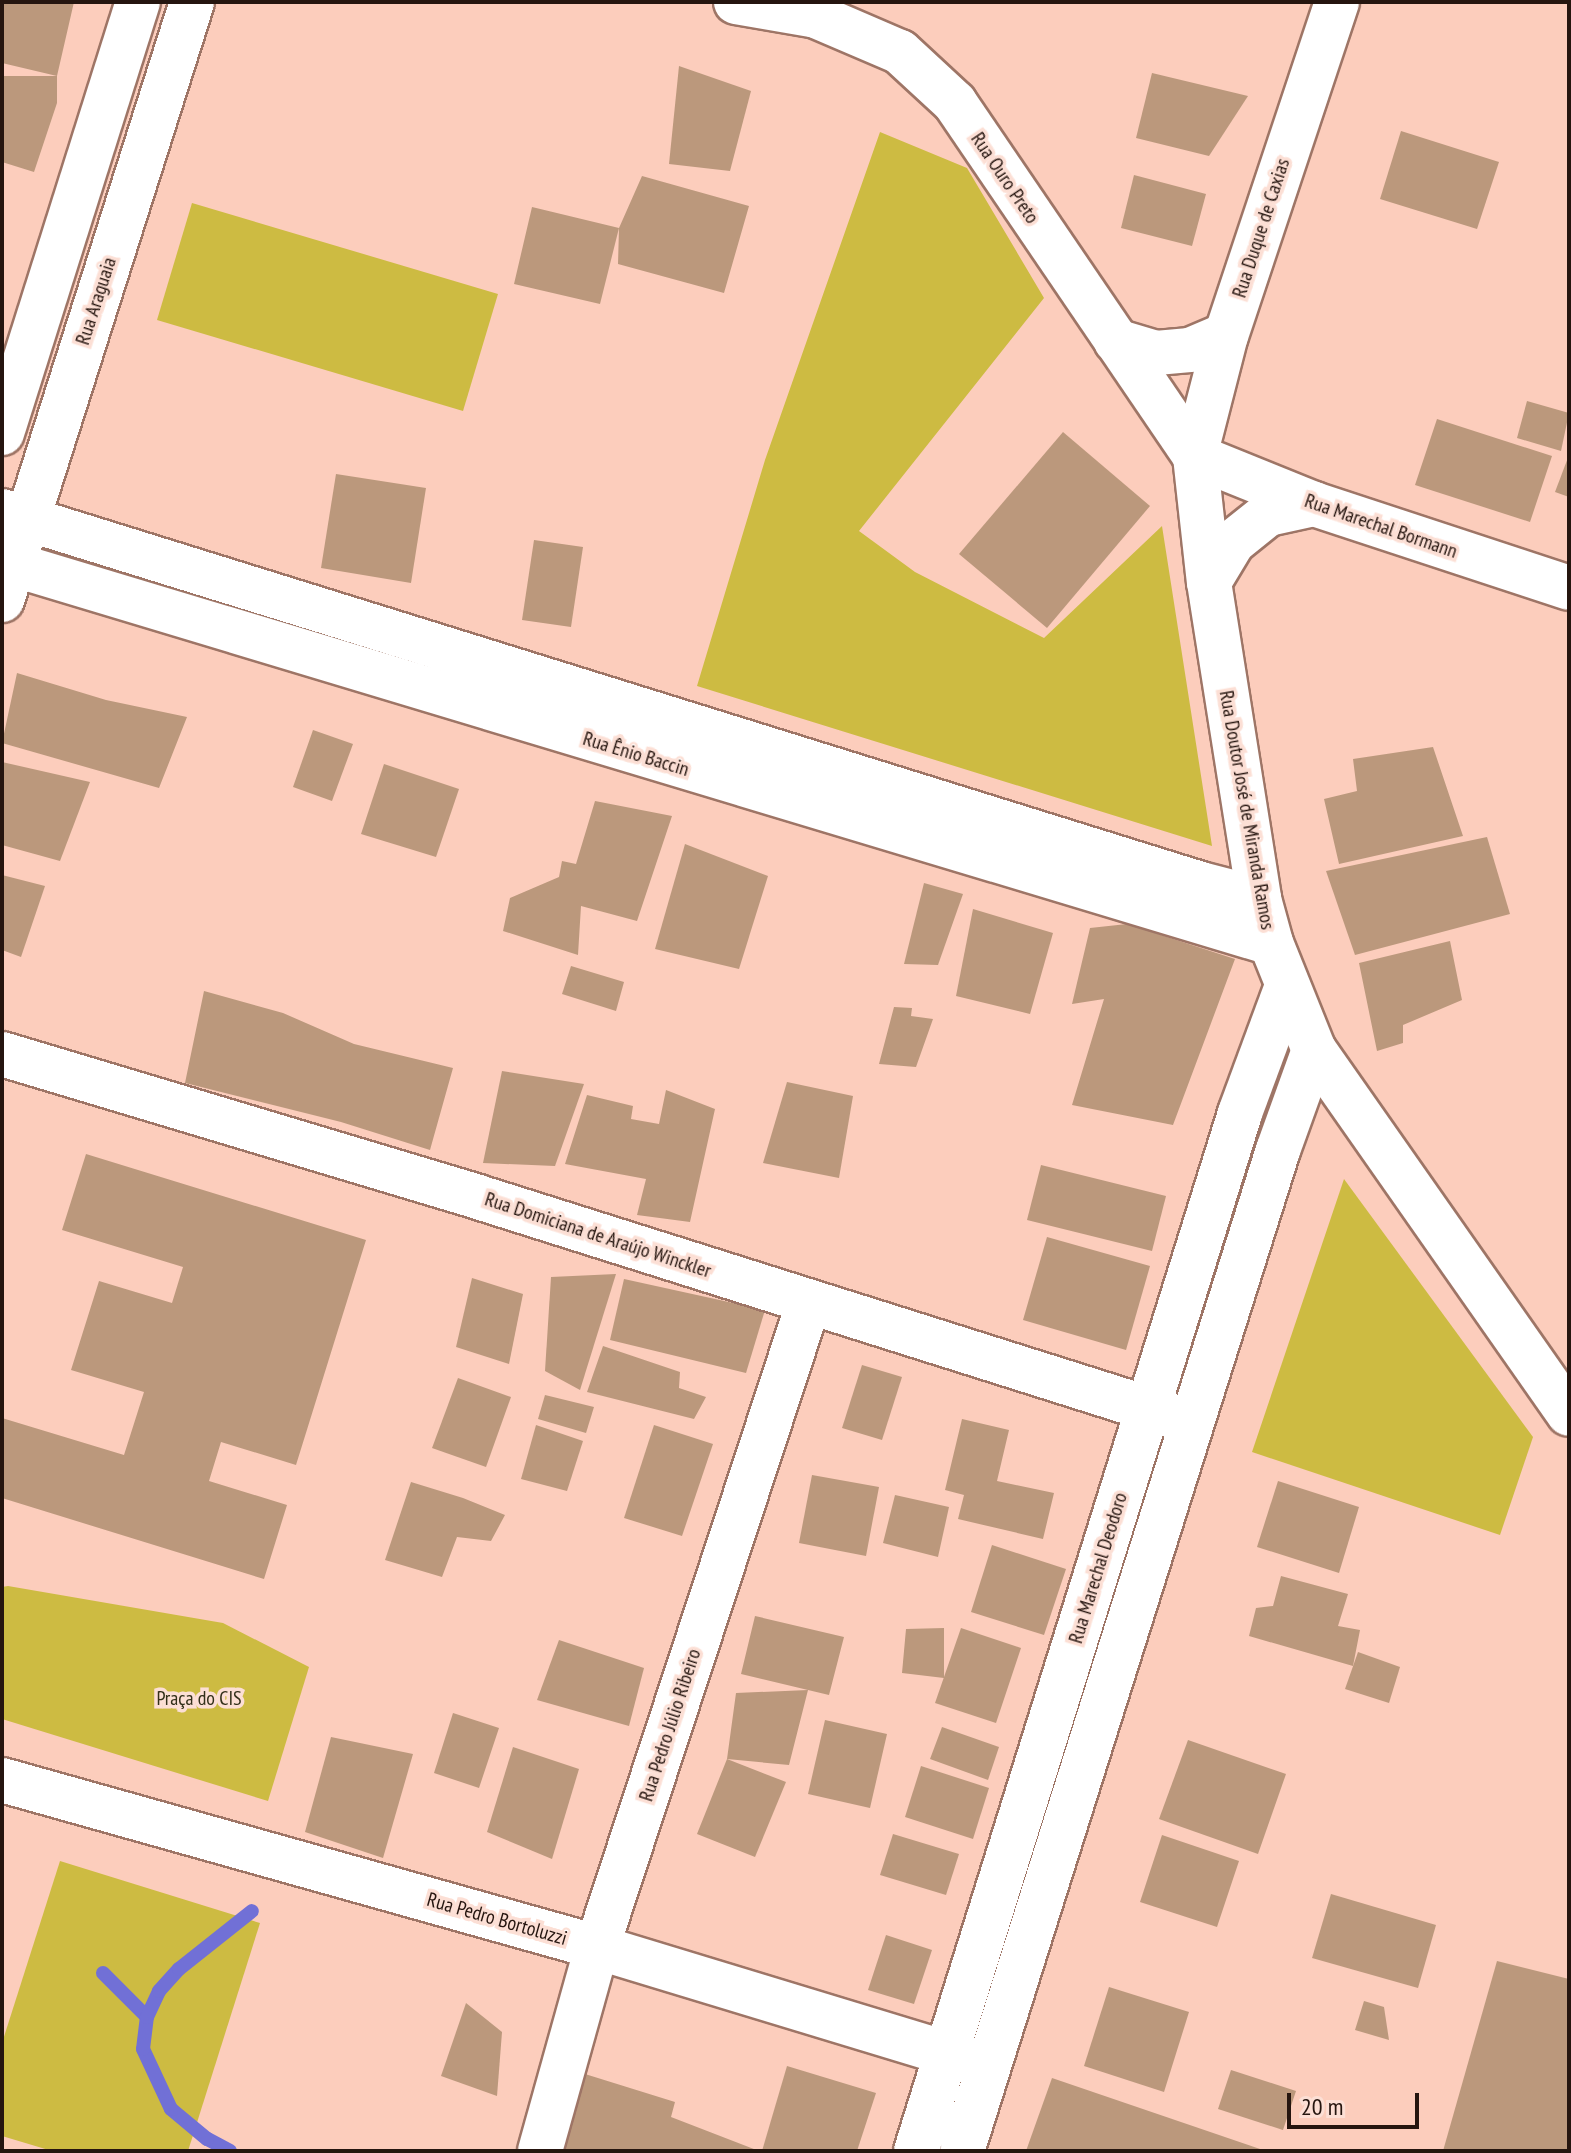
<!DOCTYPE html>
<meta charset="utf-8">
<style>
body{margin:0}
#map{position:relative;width:1571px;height:2153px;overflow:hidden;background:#fccdbc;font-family:"PT Sans Narrow",sans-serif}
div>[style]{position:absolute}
.green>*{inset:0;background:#cdbb42}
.stream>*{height:14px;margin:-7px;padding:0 7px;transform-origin:7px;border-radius:7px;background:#7170d6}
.building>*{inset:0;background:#bb987c}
.roads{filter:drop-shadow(2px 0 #9e7566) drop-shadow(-2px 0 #9e7566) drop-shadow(0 2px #9e7566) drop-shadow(0 -2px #9e7566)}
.minor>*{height:44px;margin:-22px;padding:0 22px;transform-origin:22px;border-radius:22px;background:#fff}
.tertiary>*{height:44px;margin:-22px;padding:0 22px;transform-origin:22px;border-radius:22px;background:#fff}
span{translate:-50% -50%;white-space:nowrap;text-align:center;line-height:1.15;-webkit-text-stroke:7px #fcdfd5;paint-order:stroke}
.street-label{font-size:20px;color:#25150f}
.park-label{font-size:20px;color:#33301a}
.frame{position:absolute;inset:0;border:4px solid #25150f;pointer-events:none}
.scale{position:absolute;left:1287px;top:2093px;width:132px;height:36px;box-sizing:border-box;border:4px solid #25150f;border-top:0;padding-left:10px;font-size:24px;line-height:28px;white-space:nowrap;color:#25150f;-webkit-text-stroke:6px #fcdfd5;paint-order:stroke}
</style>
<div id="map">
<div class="green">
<div style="clip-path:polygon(880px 132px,967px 168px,1044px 298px,859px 531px,915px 572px,1044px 638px,1162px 526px,1212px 846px,697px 686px,765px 460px)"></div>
<div style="clip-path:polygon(192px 203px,498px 294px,463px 411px,157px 320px)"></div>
<div style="clip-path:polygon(1344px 1179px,1533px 1437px,1500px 1535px,1252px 1452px)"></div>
<div style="clip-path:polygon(8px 1586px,223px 1623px,309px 1667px,268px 1801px,2px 1719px,2px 1587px)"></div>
<div style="clip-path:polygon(60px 1861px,260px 1923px,188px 2151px,52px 2151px,2px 2136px,2px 2043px)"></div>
</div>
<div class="stream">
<div style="left:103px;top:1973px;width:62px;rotate:45deg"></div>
<div style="left:230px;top:2151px;width:26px;rotate:-152deg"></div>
<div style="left:207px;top:2139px;width:47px;rotate:-140.2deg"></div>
<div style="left:171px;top:2109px;width:66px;rotate:-115deg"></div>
<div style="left:143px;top:2049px;width:32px;rotate:-83deg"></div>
<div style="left:147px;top:2017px;width:29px;rotate:-65deg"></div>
<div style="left:159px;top:1991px;width:30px;rotate:-48deg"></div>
<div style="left:179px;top:1969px;width:93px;rotate:-38.5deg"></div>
</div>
<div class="building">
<div style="clip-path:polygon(2px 2px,74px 2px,57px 76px,57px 103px,34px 172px,2px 162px,2px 76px,57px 76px,2px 63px)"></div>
<div style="clip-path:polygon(679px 66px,751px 91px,730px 171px,669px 164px)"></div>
<div style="clip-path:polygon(1152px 73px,1248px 96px,1209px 156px,1136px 138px)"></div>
<div style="clip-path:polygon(1401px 131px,1499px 162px,1477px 229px,1380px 199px)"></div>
<div style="clip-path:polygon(1134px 175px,1206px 194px,1192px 246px,1121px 228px)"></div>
<div style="clip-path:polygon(642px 176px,749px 206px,724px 293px,618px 264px,619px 228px,600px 304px,514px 284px,532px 207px,619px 228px)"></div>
<div style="clip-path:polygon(1527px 401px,1569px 413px,1561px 451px,1517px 438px)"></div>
<div style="clip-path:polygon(1437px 419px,1552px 456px,1530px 522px,1415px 485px)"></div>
<div style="clip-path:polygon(1063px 432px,1150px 506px,1047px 628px,959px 554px)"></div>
<div style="clip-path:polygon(1569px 455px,1569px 497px,1555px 492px)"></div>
<div style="clip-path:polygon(336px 474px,426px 488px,411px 583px,321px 568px)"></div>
<div style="clip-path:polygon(534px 540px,583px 547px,571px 627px,522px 620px)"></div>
<div style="clip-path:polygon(17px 673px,106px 700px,187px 717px,159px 788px,2px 743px)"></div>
<div style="clip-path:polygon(313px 730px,353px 744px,332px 801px,293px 787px)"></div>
<div style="clip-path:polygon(1433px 747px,1463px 836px,1339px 864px,1324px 799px,1357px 791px,1353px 759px)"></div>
<div style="clip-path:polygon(2px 762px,90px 782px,60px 861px,2px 845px)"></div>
<div style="clip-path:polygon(384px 764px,459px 789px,436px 857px,361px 834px)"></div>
<div style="clip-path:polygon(595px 801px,672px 816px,637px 921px,581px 906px,578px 955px,503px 931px,510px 898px,559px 877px,562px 861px,576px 864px)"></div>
<div style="clip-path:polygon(1487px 837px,1510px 914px,1355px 955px,1326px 871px)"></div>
<div style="clip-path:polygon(685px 844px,768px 876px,739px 969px,655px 949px)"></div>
<div style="clip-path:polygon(2px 875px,45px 886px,21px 957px,2px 950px)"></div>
<div style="clip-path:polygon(924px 883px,963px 894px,938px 965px,904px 964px)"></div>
<div style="clip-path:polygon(973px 909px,1053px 933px,1030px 1014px,956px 996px)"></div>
<div style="clip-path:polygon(1127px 924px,1235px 959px,1173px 1125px,1072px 1105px,1104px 999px,1072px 1004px,1090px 928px)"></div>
<div style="clip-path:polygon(1450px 941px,1462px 1000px,1403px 1025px,1403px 1043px,1377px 1051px,1359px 963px)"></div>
<div style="clip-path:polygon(571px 966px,624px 982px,616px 1011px,562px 994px)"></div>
<div style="clip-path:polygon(204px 991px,283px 1013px,354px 1044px,453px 1068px,430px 1150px,341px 1122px,185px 1083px)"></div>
<div style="clip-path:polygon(894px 1007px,912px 1008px,911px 1016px,933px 1019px,916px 1067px,879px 1064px)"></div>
<div style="clip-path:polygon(502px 1071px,584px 1084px,555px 1166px,483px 1163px)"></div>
<div style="clip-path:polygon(787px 1082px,853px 1096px,839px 1178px,763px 1163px)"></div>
<div style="clip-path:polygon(666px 1090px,715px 1109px,690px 1222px,637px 1215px,646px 1179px,565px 1164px,587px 1095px,633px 1106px,631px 1119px,659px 1124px)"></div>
<div style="clip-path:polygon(86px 1154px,366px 1240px,296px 1465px,221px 1442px,209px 1481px,287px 1505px,264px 1579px,2px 1498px,2px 1418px,124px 1455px,144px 1392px,71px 1370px,99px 1281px,172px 1303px,183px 1267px,62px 1230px)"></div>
<div style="clip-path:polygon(1041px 1165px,1166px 1196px,1152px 1251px,1027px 1220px)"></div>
<div style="clip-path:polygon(1047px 1237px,1150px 1266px,1126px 1350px,1023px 1320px)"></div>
<div style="clip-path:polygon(616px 1274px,580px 1390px,545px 1371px,551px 1277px)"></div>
<div style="clip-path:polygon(472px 1278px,523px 1294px,509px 1364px,456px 1347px)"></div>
<div style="clip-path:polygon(624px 1279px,765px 1310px,746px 1373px,610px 1340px)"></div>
<div style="clip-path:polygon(603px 1346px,680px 1372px,679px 1388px,706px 1397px,694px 1419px,587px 1392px)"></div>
<div style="clip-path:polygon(862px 1365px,902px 1377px,882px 1440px,842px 1428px)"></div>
<div style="clip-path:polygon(458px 1378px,511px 1397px,486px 1467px,432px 1448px)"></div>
<div style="clip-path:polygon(545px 1395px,594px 1407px,586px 1433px,538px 1419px)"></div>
<div style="clip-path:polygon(962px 1419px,1009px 1430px,997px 1481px,1054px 1493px,1043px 1539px,958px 1519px,964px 1495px,945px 1490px)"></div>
<div style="clip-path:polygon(536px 1425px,583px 1441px,567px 1491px,521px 1479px)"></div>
<div style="clip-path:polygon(654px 1425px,713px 1444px,682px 1536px,624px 1518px)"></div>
<div style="clip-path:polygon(812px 1475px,879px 1487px,866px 1556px,799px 1543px)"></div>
<div style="clip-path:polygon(1278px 1481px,1359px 1507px,1339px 1573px,1257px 1547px)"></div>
<div style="clip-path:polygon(411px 1482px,463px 1498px,505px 1515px,491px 1541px,457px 1537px,442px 1577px,385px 1560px)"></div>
<div style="clip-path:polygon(895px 1495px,949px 1507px,938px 1557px,883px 1543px)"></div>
<div style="clip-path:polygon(992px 1545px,1066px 1569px,1044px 1635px,971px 1612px)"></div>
<div style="clip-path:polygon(1281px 1576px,1348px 1594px,1338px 1626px,1360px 1630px,1353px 1666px,1249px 1636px,1256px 1608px,1273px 1606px)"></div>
<div style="clip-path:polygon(755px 1616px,844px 1637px,829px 1695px,808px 1690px,789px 1765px,727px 1759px,736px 1693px,808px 1690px,741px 1674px)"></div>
<div style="clip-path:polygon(944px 1628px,944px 1678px,902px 1673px,906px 1629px)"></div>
<div style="clip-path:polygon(961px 1628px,1021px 1648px,996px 1723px,935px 1703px)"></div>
<div style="clip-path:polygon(559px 1640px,644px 1668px,629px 1726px,537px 1700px)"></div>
<div style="clip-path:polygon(1358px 1652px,1400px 1667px,1389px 1703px,1345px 1689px)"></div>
<div style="clip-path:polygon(453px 1713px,499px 1728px,479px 1788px,434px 1773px)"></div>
<div style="clip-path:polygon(825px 1720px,887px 1734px,870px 1808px,808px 1794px)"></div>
<div style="clip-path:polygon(942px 1727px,999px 1747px,988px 1780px,930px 1759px)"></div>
<div style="clip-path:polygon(331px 1737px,413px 1754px,383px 1858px,305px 1832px)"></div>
<div style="clip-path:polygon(1188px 1740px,1286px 1774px,1258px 1854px,1159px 1819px)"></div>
<div style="clip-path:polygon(513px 1747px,579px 1769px,552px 1859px,487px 1832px)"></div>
<div style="clip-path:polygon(727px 1759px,786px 1782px,755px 1857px,697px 1834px)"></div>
<div style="clip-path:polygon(921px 1766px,989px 1788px,973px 1839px,905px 1817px)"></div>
<div style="clip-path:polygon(893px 1834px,959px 1854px,946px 1895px,880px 1875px)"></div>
<div style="clip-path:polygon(1162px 1835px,1239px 1861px,1217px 1927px,1140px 1902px)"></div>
<div style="clip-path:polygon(1331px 1894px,1436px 1925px,1418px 1988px,1312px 1958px)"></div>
<div style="clip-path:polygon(886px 1935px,932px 1950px,914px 2004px,868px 1990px)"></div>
<div style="clip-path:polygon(1497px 1961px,1569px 1979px,1569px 2151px,1443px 2151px)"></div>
<div style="clip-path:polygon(1109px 1987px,1189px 2012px,1164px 2092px,1084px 2066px)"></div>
<div style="clip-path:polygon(1364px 2001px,1384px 2007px,1389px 2040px,1355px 2030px)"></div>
<div style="clip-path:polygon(466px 2003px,502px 2032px,497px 2096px,441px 2076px)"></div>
<div style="clip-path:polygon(787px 2066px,876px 2093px,857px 2151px,762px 2151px)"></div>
<div style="clip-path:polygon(1231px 2070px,1296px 2091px,1283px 2130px,1218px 2109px)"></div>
<div style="clip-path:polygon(585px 2074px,675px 2102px,671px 2117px,759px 2151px,564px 2151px)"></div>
<div style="clip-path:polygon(1052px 2078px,1263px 2150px,1263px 2151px,1026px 2151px)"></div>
</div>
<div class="roads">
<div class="minor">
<div style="left:2px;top:433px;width:452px;rotate:-72.5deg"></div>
<div style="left:1195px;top:456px;width:128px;rotate:22deg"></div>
<div style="left:1314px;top:504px;width:268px;rotate:18.2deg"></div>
<div style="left:2px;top:511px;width:1256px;rotate:17.28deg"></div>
<div style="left:1201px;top:884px;width:60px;rotate:14.5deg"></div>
<div style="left:2px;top:561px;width:1325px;rotate:16.75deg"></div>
<div style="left:2px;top:600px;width:627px;rotate:-72.37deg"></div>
<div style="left:2px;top:1054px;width:497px;rotate:16.7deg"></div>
<div style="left:478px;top:1197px;width:741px;rotate:17.51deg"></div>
<div style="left:2px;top:1780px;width:618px;rotate:15.68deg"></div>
<div style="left:597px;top:1947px;width:403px;rotate:16.9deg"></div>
<div style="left:540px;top:2151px;width:212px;rotate:-74.4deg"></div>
<div style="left:597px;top:1947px;width:679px;rotate:-71.81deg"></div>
</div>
<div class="tertiary">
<div style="left:736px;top:2px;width:81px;rotate:9.9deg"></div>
<div style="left:816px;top:16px;width:91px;rotate:23.2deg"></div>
<div style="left:900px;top:52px;width:75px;rotate:42.8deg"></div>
<div style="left:955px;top:103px;width:427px;rotate:55.8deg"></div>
<div style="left:1337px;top:2px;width:351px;rotate:108.4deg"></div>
<div style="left:1226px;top:335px;width:125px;rotate:104.4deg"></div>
<div style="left:1195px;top:456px;width:127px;rotate:83.7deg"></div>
<div style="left:1209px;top:582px;width:321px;rotate:81deg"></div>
<div style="left:1259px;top:899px;width:46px;rotate:74.7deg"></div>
<div style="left:1271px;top:943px;width:115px;rotate:68.1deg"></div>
<div style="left:1314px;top:1050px;width:444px;rotate:55deg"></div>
<div style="left:1116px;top:341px;width:42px;rotate:16.7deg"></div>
<div style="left:1156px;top:353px;width:34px;rotate:-5deg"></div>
<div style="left:1190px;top:350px;width:39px;rotate:-23deg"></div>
<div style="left:1209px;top:582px;width:47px;rotate:-59deg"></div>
<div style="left:1233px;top:542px;width:45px;rotate:-38.7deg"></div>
<div style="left:1268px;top:514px;width:47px;rotate:-12.3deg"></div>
<div style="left:916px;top:2151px;width:1087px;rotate:-72.66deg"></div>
<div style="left:1240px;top:1113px;width:135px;rotate:-69.7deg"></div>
<div style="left:962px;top:2151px;width:1050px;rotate:-72.48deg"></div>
<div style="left:1278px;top:1150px;width:106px;rotate:-70.2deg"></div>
</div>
</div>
<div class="street-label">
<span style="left:1005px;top:178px;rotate:56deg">Rua Ouro Preto</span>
<span style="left:1261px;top:228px;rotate:-72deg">Rua Duque de Caxias</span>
<span style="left:96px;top:301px;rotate:-72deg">Rua Araguaia</span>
<span style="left:1381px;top:526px;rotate:19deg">Rua Marechal Bormann</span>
<span style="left:636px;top:754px;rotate:17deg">Rua Ênio Baccin</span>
<span style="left:1247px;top:810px;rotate:80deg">Rua Doutor José de Miranda Ramos</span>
<span style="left:598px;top:1235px;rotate:18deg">Rua Domiciana de Araújo Winckler</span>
<span style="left:1098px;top:1568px;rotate:-73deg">Rua Marechal Deodoro</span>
<span style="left:670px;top:1725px;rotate:-72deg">Rua Pedro Júlio Ribeiro</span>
<span style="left:497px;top:1919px;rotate:16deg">Rua Pedro Bortoluzzi</span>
</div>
<div class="park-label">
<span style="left:199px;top:1698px">Praça do CIS</span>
</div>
<div class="frame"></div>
<div class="scale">20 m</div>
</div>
